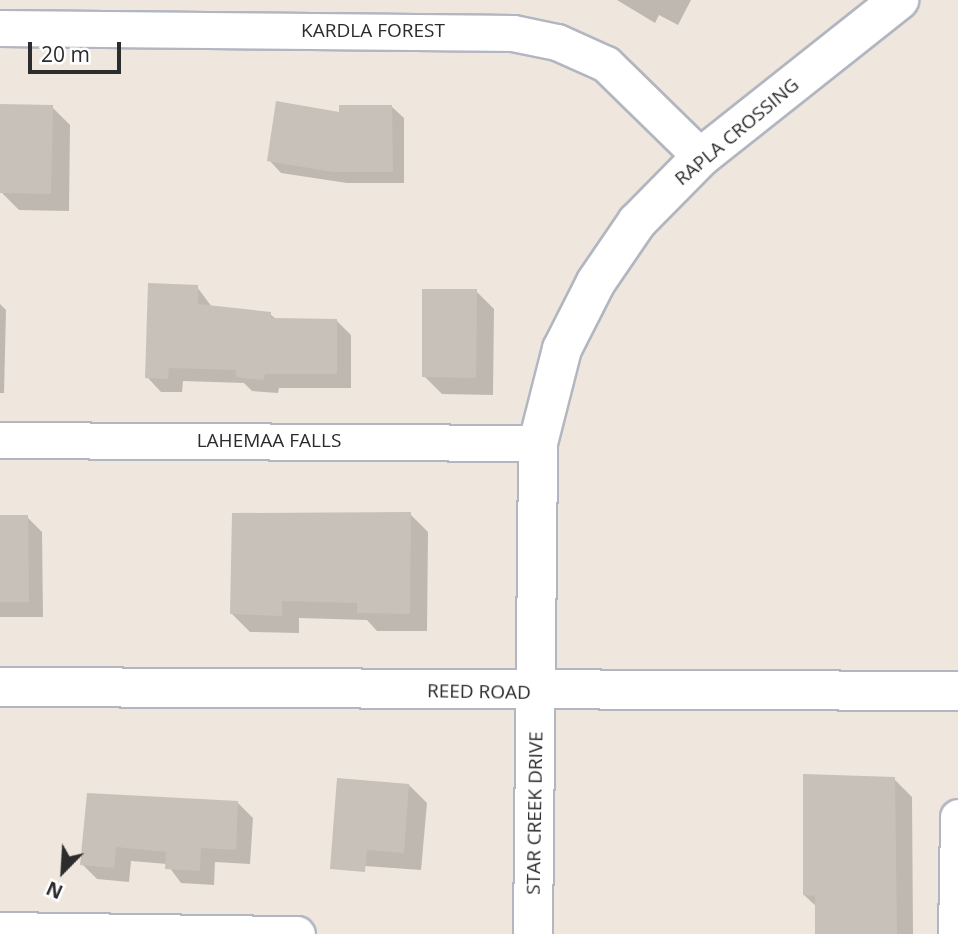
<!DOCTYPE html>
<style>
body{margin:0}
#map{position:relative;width:958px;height:934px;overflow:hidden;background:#efe6de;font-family:"Open Sans",sans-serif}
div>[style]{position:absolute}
.shadow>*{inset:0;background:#0003}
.building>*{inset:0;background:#c7c1b9}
.roads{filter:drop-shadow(2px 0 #b2b6c1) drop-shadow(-2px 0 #b2b6c1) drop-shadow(0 2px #b2b6c1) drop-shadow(0 -2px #b2b6c1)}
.street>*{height:35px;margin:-17.5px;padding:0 17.5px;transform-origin:17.5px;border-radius:17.5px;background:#fff}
.secondary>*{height:38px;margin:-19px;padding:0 19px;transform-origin:19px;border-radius:19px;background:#fff}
span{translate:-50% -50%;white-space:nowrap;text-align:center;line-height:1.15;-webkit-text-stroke:5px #fff;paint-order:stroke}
.street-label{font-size:19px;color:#2c2c2c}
.north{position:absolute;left:28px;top:836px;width:70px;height:70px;-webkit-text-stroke:5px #fff;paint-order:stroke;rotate:204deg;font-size:19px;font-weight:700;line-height:28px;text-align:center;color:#2c2c2c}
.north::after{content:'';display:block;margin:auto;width:24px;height:32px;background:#2c2c2c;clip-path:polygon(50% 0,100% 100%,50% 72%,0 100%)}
.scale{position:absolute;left:28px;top:42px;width:93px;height:32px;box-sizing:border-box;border:4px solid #2c2c2c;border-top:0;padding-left:9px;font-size:21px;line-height:24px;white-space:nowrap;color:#2c2c2c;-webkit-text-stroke:5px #fff;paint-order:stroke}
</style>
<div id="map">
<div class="shadow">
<div style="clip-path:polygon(617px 0,691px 0,678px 25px,659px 15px,655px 23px)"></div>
<div style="clip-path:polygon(391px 106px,404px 118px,404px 183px,347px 183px,281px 173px,269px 160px,341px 114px)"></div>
<div style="clip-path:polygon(52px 107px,70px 125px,69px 211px,19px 210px,1px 192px)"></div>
<div style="clip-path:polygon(197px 287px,212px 307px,270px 314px,277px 320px,337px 321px,351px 335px,351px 388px,279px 388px,278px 393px,252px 391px,244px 383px,183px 381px,182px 392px,161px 392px,147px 377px)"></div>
<div style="clip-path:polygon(476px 291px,494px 309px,493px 395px,442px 394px,424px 376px)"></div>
<div style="clip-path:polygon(0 304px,6px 310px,4px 393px,0 393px)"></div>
<div style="clip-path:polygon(410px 514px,428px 532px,427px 631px,377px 631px,367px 620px,299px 618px,299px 633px,250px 632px,232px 614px)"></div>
<div style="clip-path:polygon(0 515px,27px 517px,42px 532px,43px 617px,0 617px)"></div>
<div style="clip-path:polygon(894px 779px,912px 797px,913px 934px,816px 934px,817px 907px,804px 895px)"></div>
<div style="clip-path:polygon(409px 785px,427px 803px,421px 870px,351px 865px)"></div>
<div style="clip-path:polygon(88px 795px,238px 803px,253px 818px,250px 864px,215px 862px,214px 885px,181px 883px,167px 864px,131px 861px,129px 882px,97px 879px,82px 864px)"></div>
</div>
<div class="building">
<div style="clip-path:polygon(276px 101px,339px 112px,339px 105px,392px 105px,393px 172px,333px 172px,267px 161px)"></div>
<div style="clip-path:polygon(0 104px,53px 105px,51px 194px,0 193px)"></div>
<div style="clip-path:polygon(148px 283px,198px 285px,198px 304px,271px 312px,271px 318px,337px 319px,337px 374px,265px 374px,264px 380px,236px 377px,236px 370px,169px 368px,168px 379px,145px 378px)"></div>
<div style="clip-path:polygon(422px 289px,477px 289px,476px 378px,422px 377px)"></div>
<div style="clip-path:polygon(411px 512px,410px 614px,357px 613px,357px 603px,282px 601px,282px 616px,230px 614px,232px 513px)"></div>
<div style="clip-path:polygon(0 515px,28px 515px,29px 602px,0 602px)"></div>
<div style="clip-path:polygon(803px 774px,895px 777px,897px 934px,815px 934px,815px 896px,803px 895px)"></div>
<div style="clip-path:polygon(337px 778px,409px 784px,404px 853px,367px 850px,365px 872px,330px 869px)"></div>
<div style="clip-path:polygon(87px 793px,238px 801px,236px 850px,201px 848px,200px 871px,165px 869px,166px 852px,116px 847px,114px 868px,80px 865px)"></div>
</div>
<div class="roads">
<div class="street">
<div style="left:0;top:28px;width:513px;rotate:0.56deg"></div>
<div style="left:513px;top:33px;width:45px;rotate:11.6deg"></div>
<div style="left:557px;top:42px;width:54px;rotate:24.2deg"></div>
<div style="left:606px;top:64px;width:133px;rotate:44.4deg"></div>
<div style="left:0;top:440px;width:538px;rotate:0.32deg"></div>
<div style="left:0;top:930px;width:297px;rotate:0.8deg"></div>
<div style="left:956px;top:934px;width:117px;rotate:-89deg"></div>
</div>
<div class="secondary">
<div style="left:0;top:687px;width:958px;rotate:0.24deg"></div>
<div style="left:533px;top:934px;width:491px;rotate:-89.4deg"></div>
<div style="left:538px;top:443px;width:97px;rotate:-75.7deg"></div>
<div style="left:562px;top:349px;width:75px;rotate:-63.1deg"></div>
<div style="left:596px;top:282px;width:73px;rotate:-55.7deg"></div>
<div style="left:637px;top:222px;width:91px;rotate:-45.4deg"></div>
<div style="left:701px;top:157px;width:253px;rotate:-38.4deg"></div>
</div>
</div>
<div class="street-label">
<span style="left:373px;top:31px">KARDLA FOREST</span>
<span style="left:737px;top:132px;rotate:-40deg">RAPLA CROSSING</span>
<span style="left:269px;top:441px">LAHEMAA FALLS</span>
<span style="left:479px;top:692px;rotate:1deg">REED ROAD</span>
<span style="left:535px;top:813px;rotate:-89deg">STAR CREEK DRIVE</span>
</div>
<div class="north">N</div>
<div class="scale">20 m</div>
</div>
